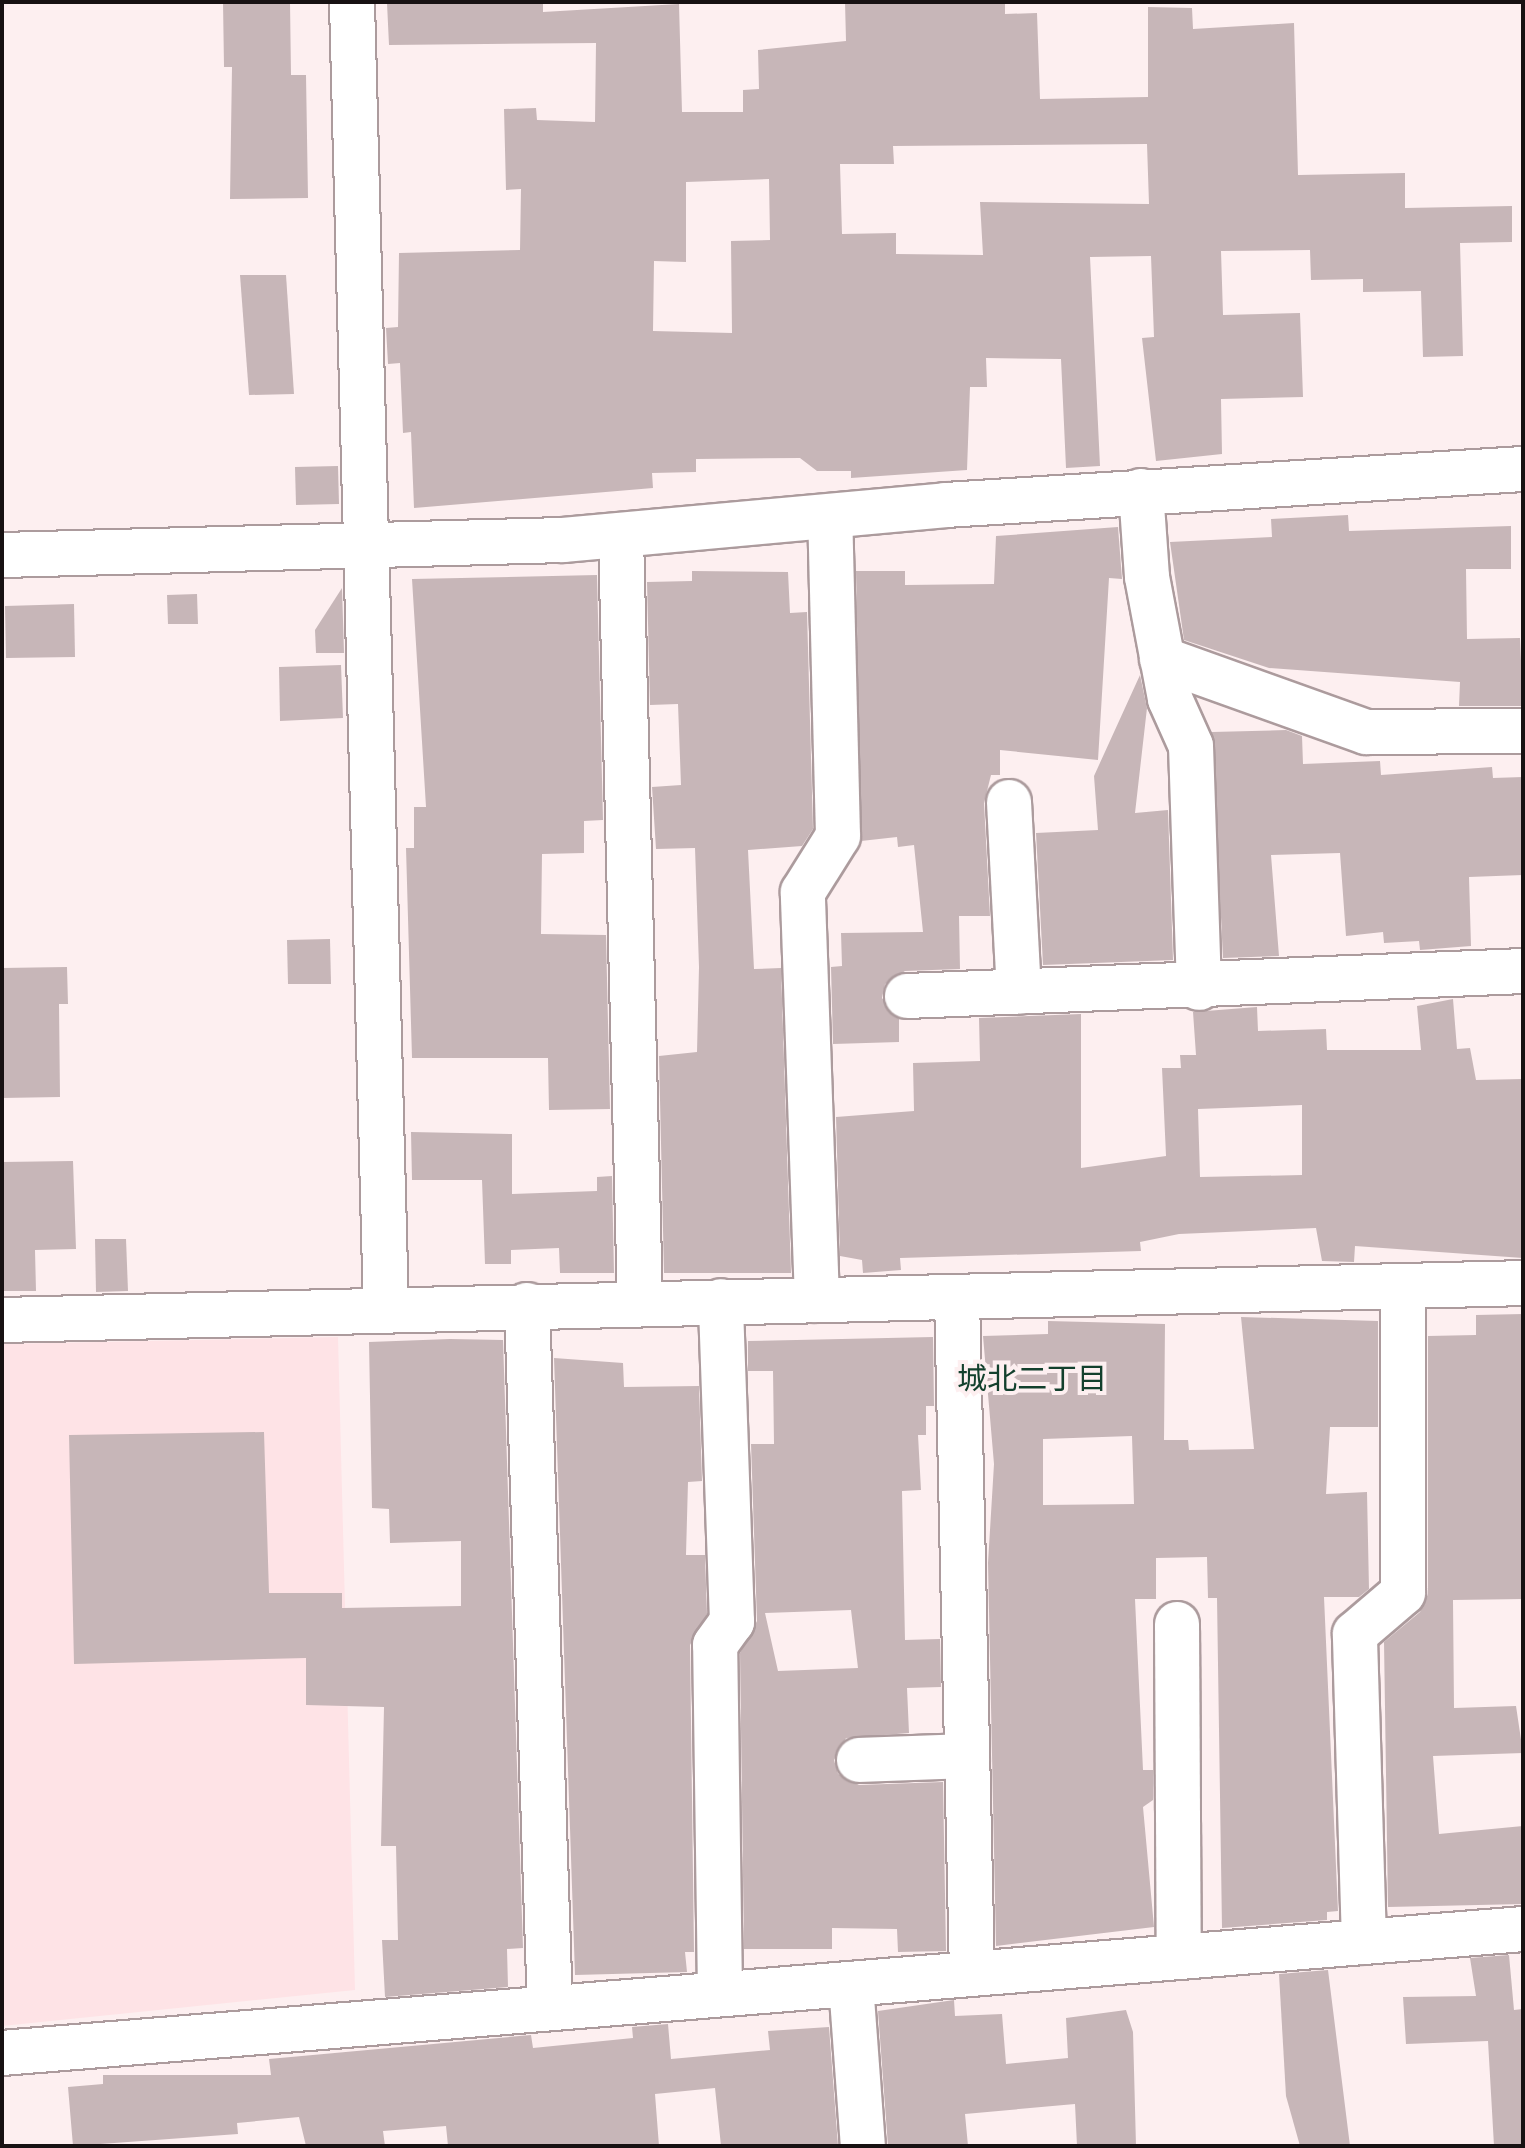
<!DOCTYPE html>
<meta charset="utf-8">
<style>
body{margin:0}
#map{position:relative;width:1525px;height:2148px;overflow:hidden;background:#fdeff0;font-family:"Noto Serif","Noto Sans JP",serif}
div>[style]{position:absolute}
.built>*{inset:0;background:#fee3e6}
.building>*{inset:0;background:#c7b6b8}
.roads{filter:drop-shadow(2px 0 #ac9b9d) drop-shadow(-2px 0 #ac9b9d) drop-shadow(0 2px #ac9b9d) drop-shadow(0 -2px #ac9b9d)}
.minor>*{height:44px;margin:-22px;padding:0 22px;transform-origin:22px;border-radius:22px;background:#fff}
span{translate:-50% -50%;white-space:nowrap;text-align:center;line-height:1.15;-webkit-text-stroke:8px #fdeff0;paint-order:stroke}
.neighbourhood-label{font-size:30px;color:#13402d}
.frame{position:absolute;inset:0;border:4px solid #171112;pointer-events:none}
</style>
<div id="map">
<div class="built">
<div style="clip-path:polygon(338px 1337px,355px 1990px,2px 2026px,2px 1344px)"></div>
</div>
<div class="building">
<div style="clip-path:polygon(223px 2px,290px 2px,291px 75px,306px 75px,308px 198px,230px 199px,232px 67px,224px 67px)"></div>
<div style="clip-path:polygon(evenodd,845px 2px,1005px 2px,1005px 14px,1037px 13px,1040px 99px,1148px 97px,1148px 7px,1192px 8px,1193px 29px,1294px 23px,1298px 175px,1405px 173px,1405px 208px,1512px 206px,1512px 242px,1460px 243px,1463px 356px,1423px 357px,1421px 291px,1363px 292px,1363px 279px,1311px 280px,1310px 250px,1221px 251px,1223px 315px,1300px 313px,1303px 397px,1221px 399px,1222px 454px,1156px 461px,1142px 338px,1154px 337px,1151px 256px,1090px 257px,1100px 466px,1066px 468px,1061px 359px,986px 358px,987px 387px,970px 387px,967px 470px,851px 478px,851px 471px,817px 471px,800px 458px,696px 459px,696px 472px,652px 473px,653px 488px,414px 508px,411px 432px,403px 433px,400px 363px,388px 364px,386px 328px,398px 327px,399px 253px,520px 250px,521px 189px,506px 190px,504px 109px,536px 108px,537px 120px,595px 122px,596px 43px,389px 45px,387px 3px,543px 3px,543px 12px,679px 4px,682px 112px,743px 112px,743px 90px,759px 89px,758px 50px,846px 41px,845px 2px,1147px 144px,1149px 204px,980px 202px,983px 255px,896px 254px,896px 233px,842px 234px,840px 164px,894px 164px,893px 146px,1147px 144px,845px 2px,769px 179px,770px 240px,731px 241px,732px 333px,653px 331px,654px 261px,686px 262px,686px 182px,769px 179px)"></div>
<div style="clip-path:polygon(240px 275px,286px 275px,294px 394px,249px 395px)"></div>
<div style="clip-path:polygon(338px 466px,339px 504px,296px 505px,295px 467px)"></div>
<div style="clip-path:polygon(1348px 515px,1349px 531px,1511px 526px,1511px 569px,1466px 569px,1467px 639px,1520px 638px,1523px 706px,1459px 706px,1460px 682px,1269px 668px,1184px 640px,1170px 542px,1272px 537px,1271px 519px)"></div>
<div style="clip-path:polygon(1118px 527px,1122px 579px,1109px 578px,1098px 760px,1000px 750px,1000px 775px,991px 775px,984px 803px,990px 916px,959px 916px,960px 969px,905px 971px,885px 984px,882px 998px,899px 1019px,899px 1042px,833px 1044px,831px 967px,842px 966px,841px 933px,923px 932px,914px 845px,898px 847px,897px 837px,861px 841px,856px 571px,905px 571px,905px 585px,994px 584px,996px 536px)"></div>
<div style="clip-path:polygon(692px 571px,788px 572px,790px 613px,807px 612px,813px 829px,802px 846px,748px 850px,754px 969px,781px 968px,791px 1273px,664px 1273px,659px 1056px,697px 1052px,699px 967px,695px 848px,656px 849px,652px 787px,681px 785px,678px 704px,650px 705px,647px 582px,692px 581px)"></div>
<div style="clip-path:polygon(597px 575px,603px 820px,584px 821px,584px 853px,542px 854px,541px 934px,606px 935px,610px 1109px,549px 1110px,548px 1058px,412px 1058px,406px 848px,414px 848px,414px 807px,426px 807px,412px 579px)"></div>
<div style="clip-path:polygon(342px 588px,344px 653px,316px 653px,315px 630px)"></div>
<div style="clip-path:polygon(197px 594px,198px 624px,168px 624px,167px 595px)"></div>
<div style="clip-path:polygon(74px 604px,75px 657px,6px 658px,5px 606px)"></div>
<div style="clip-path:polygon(341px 665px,343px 718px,280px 721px,279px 667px)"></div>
<div style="clip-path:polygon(1140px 675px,1147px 708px,1135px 813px,1168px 810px,1173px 960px,1043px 965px,1036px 833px,1098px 830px,1094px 776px)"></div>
<div style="clip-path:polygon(1286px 730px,1302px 736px,1303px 764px,1380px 761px,1381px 775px,1492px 767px,1493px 778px,1523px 777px,1523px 875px,1469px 877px,1471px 946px,1420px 950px,1419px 941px,1384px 943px,1383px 932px,1346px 936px,1340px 853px,1271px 855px,1279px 956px,1223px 958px,1212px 732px)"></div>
<div style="clip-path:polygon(330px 939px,331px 984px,288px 984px,287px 940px)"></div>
<div style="clip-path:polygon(67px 967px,68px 1004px,59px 1004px,60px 1097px,2px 1098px,2px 968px)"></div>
<div style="clip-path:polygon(evenodd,1453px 999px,1457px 1049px,1470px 1048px,1476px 1080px,1523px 1079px,1523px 1258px,1355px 1246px,1354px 1262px,1322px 1261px,1316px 1228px,1179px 1234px,1140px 1242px,1141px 1251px,900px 1258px,901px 1270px,863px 1273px,862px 1260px,840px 1256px,836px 1117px,914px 1111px,913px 1063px,980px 1061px,979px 1018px,1081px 1014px,1081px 1168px,1166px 1156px,1162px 1068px,1181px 1068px,1180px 1055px,1196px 1055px,1193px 1012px,1257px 1007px,1258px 1031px,1326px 1029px,1327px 1050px,1421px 1050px,1417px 1006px,1453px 999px,1302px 1105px,1302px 1175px,1200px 1177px,1198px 1109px,1302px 1105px)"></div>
<div style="clip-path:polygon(411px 1132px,512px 1134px,512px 1194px,597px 1191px,597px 1177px,612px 1176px,614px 1273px,560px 1273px,559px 1248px,511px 1250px,511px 1264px,485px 1264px,482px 1180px,412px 1180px)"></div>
<div style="clip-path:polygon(73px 1161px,76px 1249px,35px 1250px,36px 1291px,2px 1291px,2px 1162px)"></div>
<div style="clip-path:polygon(95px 1239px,126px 1239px,128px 1291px,96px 1292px)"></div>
<div style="clip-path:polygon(1523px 1314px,1523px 1599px,1453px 1600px,1454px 1708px,1516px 1706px,1523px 1753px,1433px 1756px,1439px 1834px,1523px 1826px,1523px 1904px,1388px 1907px,1384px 1642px,1420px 1612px,1428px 1594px,1428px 1336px,1476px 1335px,1476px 1315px)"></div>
<div style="clip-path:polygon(evenodd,1241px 1317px,1378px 1321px,1378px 1427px,1330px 1427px,1326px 1494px,1367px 1492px,1369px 1589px,1359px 1597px,1324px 1597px,1338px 1911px,1327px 1912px,1327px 1920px,1222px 1928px,1217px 1598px,1208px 1598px,1207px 1557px,1156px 1558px,1156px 1599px,1135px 1599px,1143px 1770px,1153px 1770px,1153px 1800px,1143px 1807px,1154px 1927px,996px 1946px,988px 1563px,994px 1464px,983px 1336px,1048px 1334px,1048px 1321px,1165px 1324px,1164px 1440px,1188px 1440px,1189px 1450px,1254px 1449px,1241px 1317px,1132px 1436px,1134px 1504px,1043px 1505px,1043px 1439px,1132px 1436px)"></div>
<div style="clip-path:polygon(evenodd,933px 1337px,934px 1406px,926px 1406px,926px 1435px,918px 1435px,921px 1490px,902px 1491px,905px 1640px,940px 1639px,941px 1687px,907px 1688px,909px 1733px,846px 1738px,834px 1760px,838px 1774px,859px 1785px,943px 1782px,946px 1951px,898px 1952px,897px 1929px,832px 1928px,832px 1949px,744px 1949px,740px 1653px,757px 1621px,751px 1444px,774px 1444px,773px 1371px,748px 1371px,748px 1341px,933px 1337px,851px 1610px,858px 1668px,778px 1671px,765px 1613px,851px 1610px)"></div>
<div style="clip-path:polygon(450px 1339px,503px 1340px,523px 1948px,507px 1949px,508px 1987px,385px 1997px,382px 1940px,398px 1940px,396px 1846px,381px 1846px,384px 1707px,306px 1705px,306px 1658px,74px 1664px,69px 1435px,264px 1432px,269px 1593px,342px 1593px,342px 1608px,461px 1606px,461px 1541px,390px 1543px,389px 1509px,372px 1508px,369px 1342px)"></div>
<div style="clip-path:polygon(554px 1358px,623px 1363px,624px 1387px,699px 1386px,702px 1481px,688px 1482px,686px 1555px,705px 1555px,707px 1614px,690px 1645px,694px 1952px,685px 1952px,687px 1972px,575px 1975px)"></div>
<div style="clip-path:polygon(1509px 1955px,1514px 2010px,1523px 2009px,1523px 2146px,1494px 2146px,1488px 2041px,1406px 2044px,1403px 1997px,1476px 1996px,1470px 1958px)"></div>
<div style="clip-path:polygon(1328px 1970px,1350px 2146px,1300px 2146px,1286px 2096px,1279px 1974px)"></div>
<div style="clip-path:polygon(954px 2000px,955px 2016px,1002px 2014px,1006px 2064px,1068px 2058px,1066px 2018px,1126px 2010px,1133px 2032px,1136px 2146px,1077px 2146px,1075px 2104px,965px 2114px,968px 2146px,888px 2146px,878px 2011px)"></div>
<div style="clip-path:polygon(668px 2024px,671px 2059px,770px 2050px,768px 2031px,829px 2027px,838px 2146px,721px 2146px,715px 2088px,655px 2094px,659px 2146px,448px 2146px,446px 2126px,383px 2131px,385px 2146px,306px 2146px,299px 2117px,237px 2123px,238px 2134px,73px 2146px,68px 2087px,103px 2084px,103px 2075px,271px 2075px,269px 2059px,531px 2035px,533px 2048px,633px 2038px,632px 2027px)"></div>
</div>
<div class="roads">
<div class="minor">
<div style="left:352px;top:2px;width:1305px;rotate:88.51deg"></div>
<div style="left:1141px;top:491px;width:86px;rotate:86deg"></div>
<div style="left:1147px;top:577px;width:124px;rotate:79.3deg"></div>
<div style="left:1170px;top:699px;width:51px;rotate:65.9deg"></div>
<div style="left:1191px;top:746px;width:242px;rotate:88.1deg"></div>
<div style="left:621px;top:537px;width:766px;rotate:88.58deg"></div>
<div style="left:2px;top:555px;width:561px;rotate:-1.53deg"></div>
<div style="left:563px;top:540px;width:385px;rotate:-5.2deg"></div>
<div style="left:946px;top:505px;width:578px;rotate:-3.57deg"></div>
<div style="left:1162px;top:659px;width:217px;rotate:19.7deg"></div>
<div style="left:1366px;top:732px;width:157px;rotate:-0.4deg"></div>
<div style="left:1009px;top:802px;width:190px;rotate:87deg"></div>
<div style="left:907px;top:996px;width:617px;rotate:-2.32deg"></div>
<div style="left:957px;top:1297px;width:677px;rotate:88.73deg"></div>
<div style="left:817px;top:1300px;width:408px;rotate:-92deg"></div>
<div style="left:803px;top:892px;width:66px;rotate:-58deg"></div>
<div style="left:838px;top:836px;width:319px;rotate:-91.4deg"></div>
<div style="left:527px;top:1305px;width:703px;rotate:88.13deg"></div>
<div style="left:2px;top:1320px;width:1521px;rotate:-1.39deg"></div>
<div style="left:1177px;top:1624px;width:333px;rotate:89.7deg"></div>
<div style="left:859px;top:1760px;width:108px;rotate:-2.1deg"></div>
<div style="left:1364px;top:1942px;width:308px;rotate:-91.7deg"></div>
<div style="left:1355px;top:1634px;width:63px;rotate:-40.5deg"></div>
<div style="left:1403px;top:1593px;width:303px;rotate:-90deg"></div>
<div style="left:851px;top:1984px;width:162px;rotate:85.8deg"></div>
<div style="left:720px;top:1993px;width:348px;rotate:-90.8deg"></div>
<div style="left:715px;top:1645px;width:29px;rotate:-54deg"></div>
<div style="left:732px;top:1622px;width:321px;rotate:-92deg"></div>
<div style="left:2px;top:2053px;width:1526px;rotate:-4.66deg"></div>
</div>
</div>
<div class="neighbourhood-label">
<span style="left:1032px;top:1378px">城北二丁目</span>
</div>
<div class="frame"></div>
</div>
